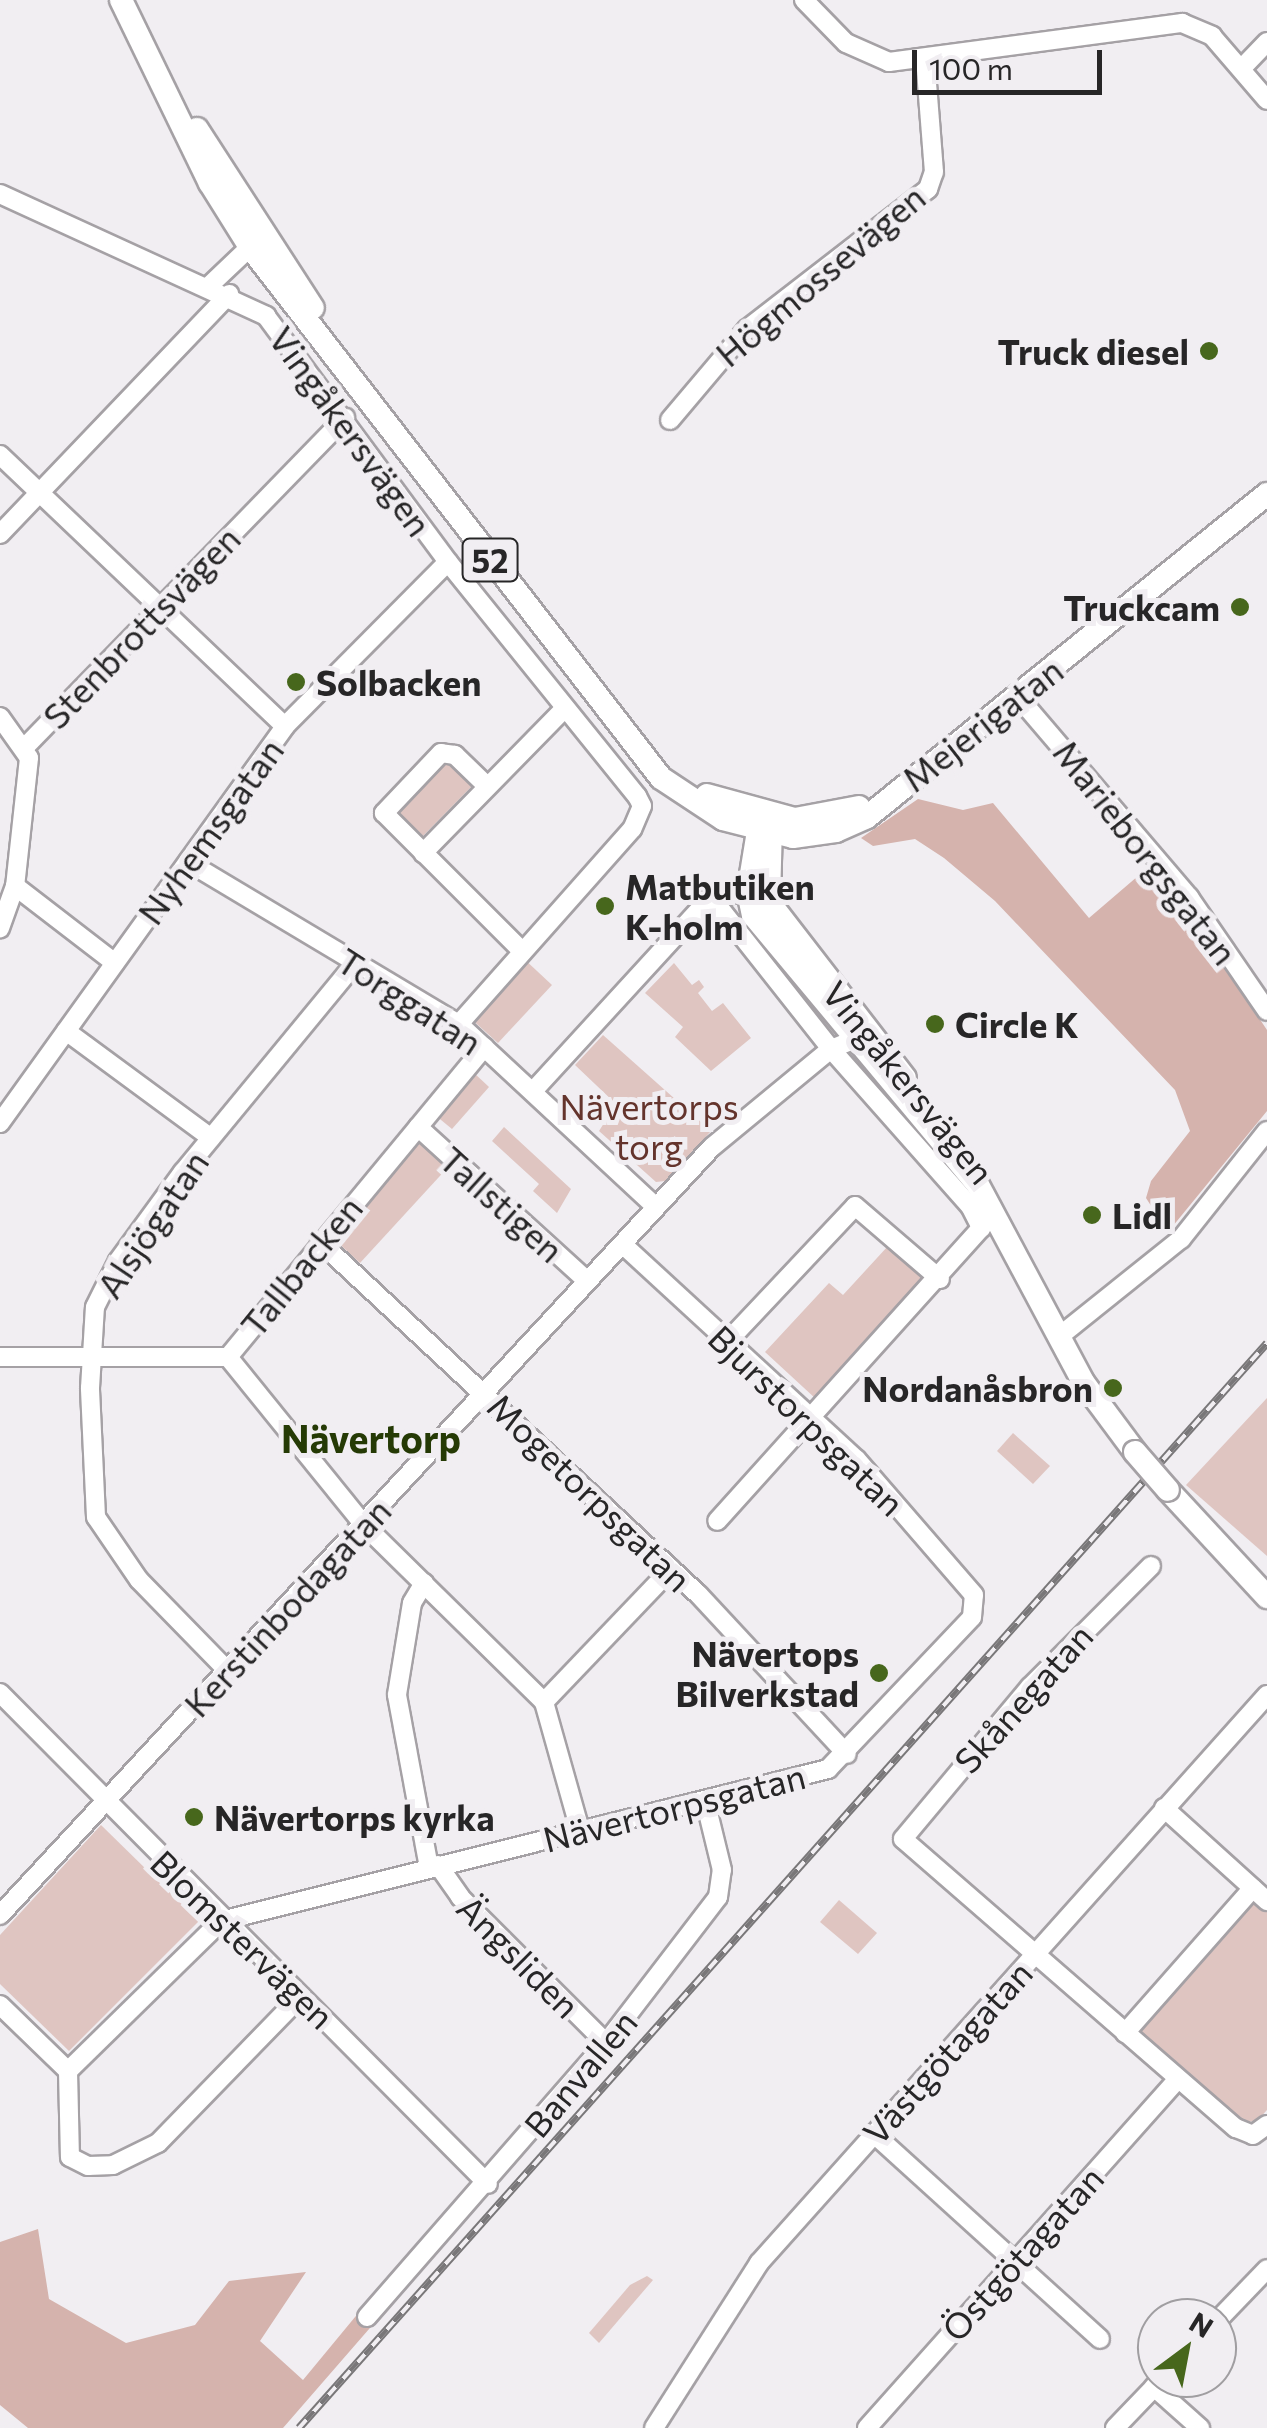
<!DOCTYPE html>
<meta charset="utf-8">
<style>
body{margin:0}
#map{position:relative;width:1267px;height:2428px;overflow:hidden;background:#f1eef2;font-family:Commissioner,sans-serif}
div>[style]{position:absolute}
.green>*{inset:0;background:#dfc5c1}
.forest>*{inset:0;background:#d5b3ad}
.roads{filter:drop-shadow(2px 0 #a5a1a5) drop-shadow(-2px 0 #a5a1a5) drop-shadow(0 2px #a5a1a5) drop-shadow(0 -2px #a5a1a5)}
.minor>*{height:18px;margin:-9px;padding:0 9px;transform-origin:9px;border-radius:9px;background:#fff}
.major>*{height:22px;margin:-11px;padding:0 11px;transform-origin:11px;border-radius:11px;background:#fff}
.rail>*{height:8px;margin-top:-4px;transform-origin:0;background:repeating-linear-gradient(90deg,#f1eef2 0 11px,#797779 0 22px);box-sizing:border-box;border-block:2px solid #797779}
.bridges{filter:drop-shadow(2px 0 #a5a1a5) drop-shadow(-2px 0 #a5a1a5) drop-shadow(0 2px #a5a1a5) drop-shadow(0 -2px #a5a1a5)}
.major-bridge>*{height:22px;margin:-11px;padding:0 11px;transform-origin:11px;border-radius:11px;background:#fff}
.dots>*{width:28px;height:28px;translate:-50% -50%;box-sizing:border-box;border:5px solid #f1eef2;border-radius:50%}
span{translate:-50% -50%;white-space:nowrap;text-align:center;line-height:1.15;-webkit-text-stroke:10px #f1eef2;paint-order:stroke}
.shield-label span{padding:2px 8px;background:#f1eef2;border:2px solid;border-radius:8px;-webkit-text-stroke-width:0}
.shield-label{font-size:32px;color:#272627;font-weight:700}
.street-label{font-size:35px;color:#272627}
.poi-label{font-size:35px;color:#272627;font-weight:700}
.right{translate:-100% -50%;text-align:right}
.left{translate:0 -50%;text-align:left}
.park-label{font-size:35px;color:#64342c}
.neighbourhood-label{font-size:38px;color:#253a05;font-weight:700}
.north{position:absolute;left:1137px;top:2298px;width:100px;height:100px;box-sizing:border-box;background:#f1eef2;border:2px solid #a09ea1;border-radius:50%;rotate:32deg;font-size:28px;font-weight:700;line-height:40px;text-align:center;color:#272627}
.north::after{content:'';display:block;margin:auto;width:35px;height:45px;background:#47671c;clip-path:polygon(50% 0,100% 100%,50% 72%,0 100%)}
.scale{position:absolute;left:912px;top:50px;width:190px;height:45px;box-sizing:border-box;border:5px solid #272627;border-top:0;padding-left:12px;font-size:30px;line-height:35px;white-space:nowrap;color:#272627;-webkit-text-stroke:8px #f1eef2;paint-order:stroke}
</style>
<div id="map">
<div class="green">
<div style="clip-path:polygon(445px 752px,476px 782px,420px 839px,389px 809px)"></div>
<div style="clip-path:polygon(522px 957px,552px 985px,498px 1043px,468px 1016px)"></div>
<div style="clip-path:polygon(674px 963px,692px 985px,699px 980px,704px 987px,698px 993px,712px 1011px,723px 1003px,751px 1038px,711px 1071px,675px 1037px,683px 1027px,645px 993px)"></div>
<div style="clip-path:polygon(603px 1035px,711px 1131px,665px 1181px,656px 1182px,599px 1131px,616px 1104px,575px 1065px)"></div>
<div style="clip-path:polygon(473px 1072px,489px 1087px,452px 1129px,435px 1115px)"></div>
<div style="clip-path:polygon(504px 1127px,571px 1189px,557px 1213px,533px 1191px,539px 1184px,492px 1141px)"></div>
<div style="clip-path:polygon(421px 1139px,450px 1165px,360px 1263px,335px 1240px,413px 1140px)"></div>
<div style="clip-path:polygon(888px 1246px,926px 1281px,816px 1399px,765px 1352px,829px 1283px,843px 1295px)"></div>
<div style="clip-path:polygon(1267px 1398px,1267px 1556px,1186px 1485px)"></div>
<div style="clip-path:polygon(1013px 1433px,1050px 1466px,1033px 1484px,997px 1451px)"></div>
<div style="clip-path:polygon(101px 1825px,199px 1921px,69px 2051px,0 1984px,0 1935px)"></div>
<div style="clip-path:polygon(1253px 1894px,1267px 1907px,1267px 2110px,1257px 2121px,1241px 2122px,1139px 2036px,1138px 2025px)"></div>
<div style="clip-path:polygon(839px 1900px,877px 1933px,858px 1954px,820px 1922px)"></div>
<div style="clip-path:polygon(647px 2276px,653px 2280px,599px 2343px,589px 2333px,630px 2285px)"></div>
</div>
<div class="forest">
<div style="clip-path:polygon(918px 799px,963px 810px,993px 803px,1089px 918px,1145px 870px,1203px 934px,1267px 1030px,1267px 1111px,1168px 1232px,1146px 1198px,1151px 1181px,1190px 1131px,1175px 1090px,995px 901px,944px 858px,915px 839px,873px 846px,861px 838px)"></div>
<div style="clip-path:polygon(38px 2229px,49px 2299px,126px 2343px,195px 2325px,229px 2281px,306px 2272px,260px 2341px,303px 2380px,360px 2311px,376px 2321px,283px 2428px,28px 2428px,0 2405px,0 2242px)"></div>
</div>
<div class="roads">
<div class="minor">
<div style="left:804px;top:0;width:60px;rotate:45.7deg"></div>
<div style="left:846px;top:43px;width:47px;rotate:23.8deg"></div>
<div style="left:889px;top:62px;width:296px;rotate:-7.6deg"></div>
<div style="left:1182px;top:23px;width:33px;rotate:23deg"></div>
<div style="left:1212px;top:36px;width:84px;rotate:49.3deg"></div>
<div style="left:1242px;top:68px;width:36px;rotate:-46deg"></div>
<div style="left:0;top:194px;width:293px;rotate:24.6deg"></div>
<div style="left:266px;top:316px;width:306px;rotate:53.5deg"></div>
<div style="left:448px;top:562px;width:301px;rotate:51.1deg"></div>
<div style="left:637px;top:796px;width:11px;rotate:63deg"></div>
<div style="left:642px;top:806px;width:25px;rotate:113deg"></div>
<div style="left:632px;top:829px;width:261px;rotate:131.6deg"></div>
<div style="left:210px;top:285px;width:55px;rotate:-43.5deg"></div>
<div style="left:670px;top:420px;width:119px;rotate:-49.8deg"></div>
<div style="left:747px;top:329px;width:229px;rotate:-37.7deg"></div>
<div style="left:928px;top:189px;width:18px;rotate:-71deg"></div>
<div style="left:934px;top:172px;width:114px;rotate:-94.5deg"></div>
<div style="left:0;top:455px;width:393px;rotate:43.6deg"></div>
<div style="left:0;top:534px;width:332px;rotate:-46.3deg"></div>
<div style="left:1019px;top:698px;width:262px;rotate:49.5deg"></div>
<div style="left:1189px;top:897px;width:138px;rotate:55.6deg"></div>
<div style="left:0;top:717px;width:50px;rotate:54.7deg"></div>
<div style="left:29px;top:758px;width:129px;rotate:96.2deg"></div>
<div style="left:15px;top:886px;width:45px;rotate:109.7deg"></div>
<div style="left:26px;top:746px;width:458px;rotate:-45.8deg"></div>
<div style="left:487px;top:786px;width:45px;rotate:-135.9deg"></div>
<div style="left:455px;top:755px;width:14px;rotate:-172deg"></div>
<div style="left:441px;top:753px;width:83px;rotate:133.5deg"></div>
<div style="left:384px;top:813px;width:195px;rotate:45deg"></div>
<div style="left:423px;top:853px;width:203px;rotate:-45.6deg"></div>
<div style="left:188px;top:862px;width:316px;rotate:30.9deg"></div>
<div style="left:459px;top:1024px;width:269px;rotate:42.9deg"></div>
<div style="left:15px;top:886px;width:126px;rotate:37.6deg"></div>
<div style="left:711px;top:897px;width:194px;rotate:51.7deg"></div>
<div style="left:831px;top:1049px;width:210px;rotate:48.5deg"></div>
<div style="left:970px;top:1206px;width:25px;rotate:63deg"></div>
<div style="left:981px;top:1228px;width:394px;rotate:132deg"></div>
<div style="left:66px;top:1031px;width:180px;rotate:36.4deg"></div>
<div style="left:534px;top:1090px;width:262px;rotate:-47.5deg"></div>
<div style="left:711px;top:897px;width:37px;rotate:-8deg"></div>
<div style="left:0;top:1123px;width:489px;rotate:-54.3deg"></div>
<div style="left:285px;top:726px;width:231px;rotate:-45.2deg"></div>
<div style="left:418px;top:1127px;width:227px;rotate:42.3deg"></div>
<div style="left:320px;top:1242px;width:518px;rotate:42.97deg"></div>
<div style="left:699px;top:1595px;width:217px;rotate:47.1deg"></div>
<div style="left:1061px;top:1335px;width:154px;rotate:-38.7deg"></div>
<div style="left:1181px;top:1239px;width:138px;rotate:-51.5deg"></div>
<div style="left:728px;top:1341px;width:185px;rotate:-46.7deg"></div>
<div style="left:855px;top:1206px;width:112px;rotate:40.7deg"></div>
<div style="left:0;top:1357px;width:228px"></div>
<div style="left:228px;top:1357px;width:402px;rotate:-50.4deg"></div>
<div style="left:228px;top:1357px;width:216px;rotate:51deg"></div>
<div style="left:364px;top:1525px;width:252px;rotate:44.5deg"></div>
<div style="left:544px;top:1702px;width:133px;rotate:74.3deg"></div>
<div style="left:1151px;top:1566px;width:171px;rotate:135deg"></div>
<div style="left:1030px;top:1687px;width:198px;rotate:129.9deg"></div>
<div style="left:903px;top:1839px;width:441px;rotate:41deg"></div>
<div style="left:1236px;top:2128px;width:18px;rotate:22deg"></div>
<div style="left:1253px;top:2135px;width:17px;rotate:-36deg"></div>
<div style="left:424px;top:1583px;width:23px;rotate:121deg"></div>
<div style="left:412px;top:1603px;width:93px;rotate:99.3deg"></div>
<div style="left:397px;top:1695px;width:175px;rotate:79.5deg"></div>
<div style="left:225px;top:1668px;width:123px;rotate:-134.3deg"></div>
<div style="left:139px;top:1580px;width:76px;rotate:-124.3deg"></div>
<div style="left:96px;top:1517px;width:129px;rotate:-92.7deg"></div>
<div style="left:90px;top:1388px;width:81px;rotate:-86.5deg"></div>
<div style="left:95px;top:1307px;width:51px;rotate:-63.4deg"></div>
<div style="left:118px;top:1261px;width:110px;rotate:-53.9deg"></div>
<div style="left:183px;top:1172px;width:271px;rotate:-50.5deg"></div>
<div style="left:0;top:1693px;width:692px;rotate:45.18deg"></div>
<div style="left:544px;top:1702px;width:184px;rotate:-46.3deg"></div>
<div style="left:1164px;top:1808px;width:139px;rotate:42.1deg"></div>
<div style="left:438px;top:1865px;width:39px;rotate:55deg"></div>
<div style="left:460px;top:1897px;width:206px;rotate:45deg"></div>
<div style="left:0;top:1915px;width:1047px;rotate:-47.17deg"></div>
<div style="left:712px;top:1147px;width:154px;rotate:-39.5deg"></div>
<div style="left:831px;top:1049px;width:24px;rotate:-22deg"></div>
<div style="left:0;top:2005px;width:95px;rotate:44.1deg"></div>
<div style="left:68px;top:2071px;width:86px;rotate:88.7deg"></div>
<div style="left:70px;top:2157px;width:20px;rotate:27deg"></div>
<div style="left:88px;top:2166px;width:25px;rotate:-2deg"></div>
<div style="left:113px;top:2165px;width:50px;rotate:-26.1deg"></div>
<div style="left:158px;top:2143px;width:205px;rotate:-45.8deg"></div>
<div style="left:1125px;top:2033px;width:193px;rotate:-48.6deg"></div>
<div style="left:68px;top:2071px;width:214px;rotate:-44.4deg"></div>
<div style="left:221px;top:1921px;width:626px;rotate:-14.06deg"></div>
<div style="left:828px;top:1769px;width:209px;rotate:-46.5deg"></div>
<div style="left:972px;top:1617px;width:22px;rotate:-85deg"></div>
<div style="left:974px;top:1595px;width:180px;rotate:-130.9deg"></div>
<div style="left:856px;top:1459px;width:315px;rotate:-137.4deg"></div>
<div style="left:874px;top:2134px;width:305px;rotate:42.2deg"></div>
<div style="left:367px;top:2317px;width:364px;rotate:-48.9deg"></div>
<div style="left:606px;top:2043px;width:184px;rotate:-52.5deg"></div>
<div style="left:718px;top:1897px;width:27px;rotate:-82deg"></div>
<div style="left:722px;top:1870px;width:72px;rotate:-103.7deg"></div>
<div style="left:1217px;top:2321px;width:72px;rotate:-46.1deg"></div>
<div style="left:1154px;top:2387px;width:62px;rotate:41.7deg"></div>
<div style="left:654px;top:2428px;width:196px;rotate:-57.5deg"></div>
<div style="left:759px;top:2263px;width:762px;rotate:-48.19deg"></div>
<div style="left:867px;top:2428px;width:467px;rotate:-48.3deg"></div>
<div style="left:1115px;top:2428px;width:69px;rotate:-46.2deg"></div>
</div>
<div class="major">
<div style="left:121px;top:0;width:203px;rotate:64.1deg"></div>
<div style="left:210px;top:183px;width:75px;rotate:58deg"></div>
<div style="left:250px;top:247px;width:671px;rotate:52.26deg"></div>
<div style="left:661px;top:778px;width:74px;rotate:33.5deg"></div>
<div style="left:723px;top:819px;width:72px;rotate:14.4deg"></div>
<div style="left:793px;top:837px;width:43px;rotate:-7.9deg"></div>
<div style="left:836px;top:831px;width:34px;rotate:-24deg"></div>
<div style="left:867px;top:817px;width:514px;rotate:-38.92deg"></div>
<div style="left:197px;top:129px;width:213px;rotate:57.1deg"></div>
<div style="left:707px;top:795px;width:91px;rotate:15.3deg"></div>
<div style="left:795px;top:819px;width:65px;rotate:-10.6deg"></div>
<div style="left:768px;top:815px;width:19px;rotate:122deg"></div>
<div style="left:758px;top:831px;width:62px;rotate:99.3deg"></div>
<div style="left:748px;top:892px;width:24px;rotate:78deg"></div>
<div style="left:753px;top:915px;width:351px;rotate:50.2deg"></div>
<div style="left:978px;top:1185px;width:223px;rotate:61.9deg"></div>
<div style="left:1083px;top:1382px;width:87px;rotate:53.4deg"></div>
<div style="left:771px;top:824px;width:78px;rotate:91.5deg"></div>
<div style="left:769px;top:902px;width:222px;rotate:52.3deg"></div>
<div style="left:1168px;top:1490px;width:146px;rotate:47.2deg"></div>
</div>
</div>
<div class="rail">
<div style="left:299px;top:2428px;width:1454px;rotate:-48.26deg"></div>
</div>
<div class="bridges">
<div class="major-bridge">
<div style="left:1135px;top:1452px;width:50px;rotate:49deg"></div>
</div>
</div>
<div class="dots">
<div style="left:1209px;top:351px;background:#47671c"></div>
<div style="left:1240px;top:607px;background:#47671c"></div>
<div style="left:296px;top:682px;background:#47671c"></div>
<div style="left:605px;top:906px;background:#47671c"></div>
<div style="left:935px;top:1024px;background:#47671c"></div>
<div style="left:1092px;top:1215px;background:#47671c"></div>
<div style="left:1113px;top:1388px;background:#47671c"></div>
<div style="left:879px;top:1673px;background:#47671c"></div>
<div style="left:194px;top:1817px;background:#47671c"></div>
</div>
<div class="shield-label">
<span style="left:490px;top:560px">52</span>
</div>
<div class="street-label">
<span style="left:820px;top:275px;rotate:-40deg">Högmossevägen</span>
<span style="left:351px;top:431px;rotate:54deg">Vingåkersvägen</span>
<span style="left:141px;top:627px;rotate:-46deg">Stenbrottsvägen</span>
<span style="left:982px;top:724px;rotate:-38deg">Mejerigatan</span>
<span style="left:210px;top:831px;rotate:-54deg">Nyhemsgatan</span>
<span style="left:1146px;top:852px;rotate:52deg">Marieborgsgatan</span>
<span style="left:410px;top:1001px;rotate:33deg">Torggatan</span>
<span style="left:909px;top:1082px;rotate:51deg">Vingåkersvägen</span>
<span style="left:502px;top:1204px;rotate:42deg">Tallstigen</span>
<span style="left:152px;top:1224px;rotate:-56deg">Alsjögatan</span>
<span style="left:301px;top:1266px;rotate:-51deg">Tallbacken</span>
<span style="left:807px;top:1420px;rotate:44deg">Bjurstorpsgatan</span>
<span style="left:590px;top:1492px;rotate:44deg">Mogetorpsgatan</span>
<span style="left:287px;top:1607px;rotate:-47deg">Kerstinbodagatan</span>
<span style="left:1023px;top:1698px;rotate:-48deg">Skånegatan</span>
<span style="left:674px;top:1807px;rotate:-14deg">Nävertorpsgatan</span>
<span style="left:243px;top:1939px;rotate:44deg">Blomstervägen</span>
<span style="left:519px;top:1956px;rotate:45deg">Ängsliden</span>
<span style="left:947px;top:2052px;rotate:-48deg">Västgötagatan</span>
<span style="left:580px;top:2073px;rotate:-50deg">Banvallen</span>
<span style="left:1022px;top:2253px;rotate:-48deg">Östgötagatan</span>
</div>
<div class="poi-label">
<span class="right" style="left:1189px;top:351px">Truck diesel</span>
<span class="right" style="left:1220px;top:607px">Truckcam</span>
<span class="left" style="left:316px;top:682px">Solbacken</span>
<span class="left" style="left:625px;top:906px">Matbutiken<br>K-holm</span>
<span class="left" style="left:955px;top:1024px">Circle K</span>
<span class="left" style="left:1112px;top:1215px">Lidl</span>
<span class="right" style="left:1093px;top:1388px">Nordanåsbron</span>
<span class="right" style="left:859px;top:1673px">Nävertops<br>Bilverkstad</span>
<span class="left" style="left:214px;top:1817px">Nävertorps kyrka</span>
</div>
<div class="park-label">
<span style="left:649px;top:1126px">Nävertorps<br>torg</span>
</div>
<div class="neighbourhood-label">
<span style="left:371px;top:1438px">Nävertorp</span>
</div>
<div class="north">N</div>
<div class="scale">100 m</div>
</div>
